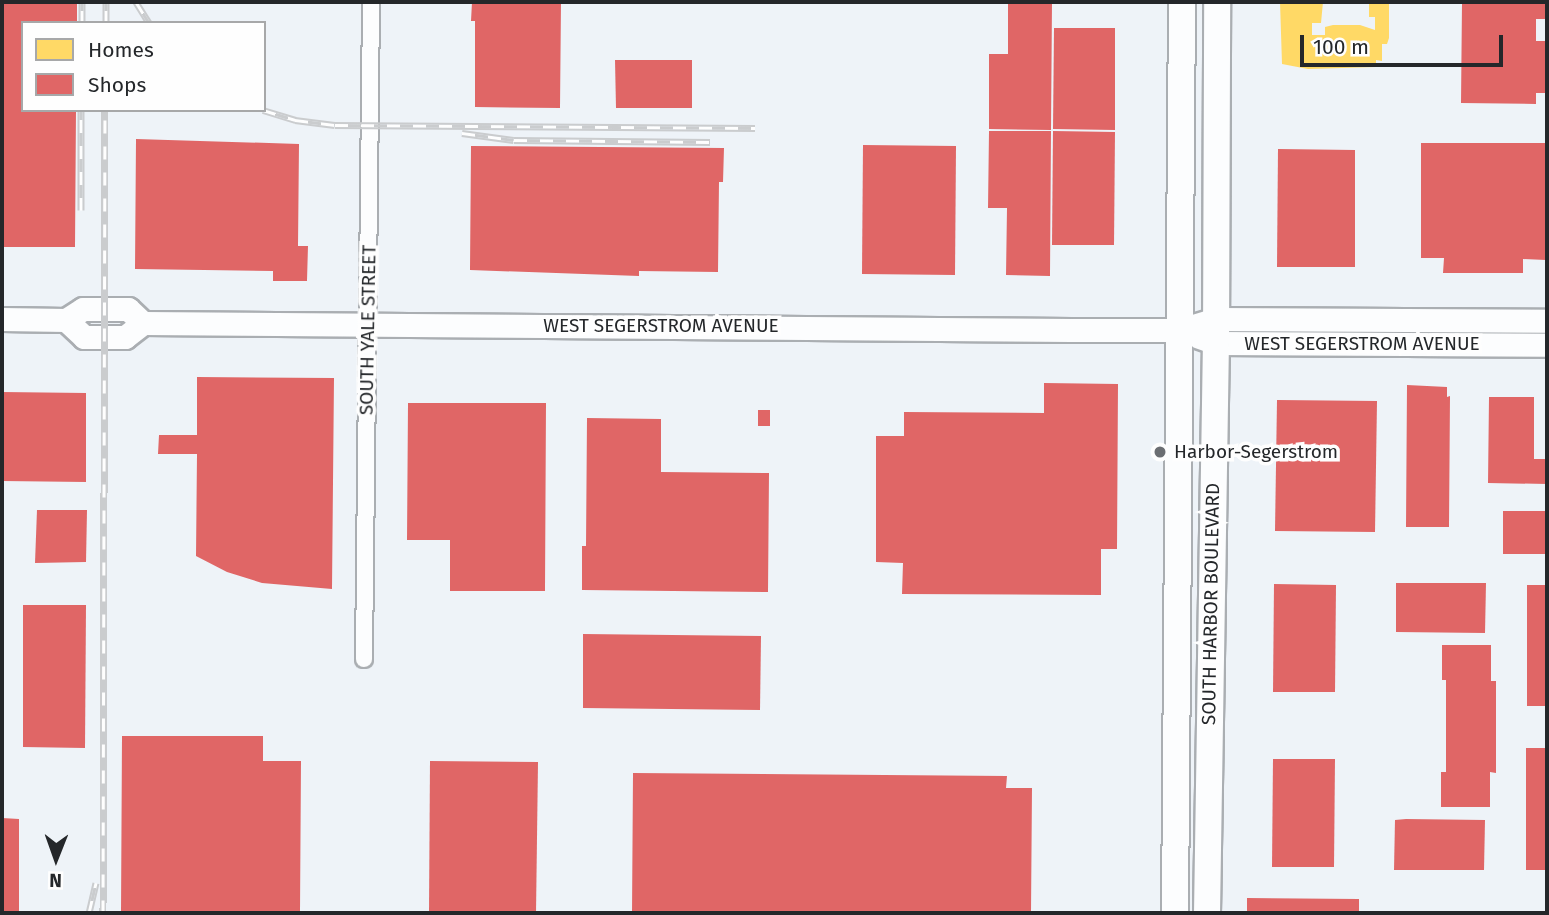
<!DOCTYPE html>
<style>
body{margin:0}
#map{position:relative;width:1549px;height:915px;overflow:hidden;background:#eef3f8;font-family:"Fira Sans",sans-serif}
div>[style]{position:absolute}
.homes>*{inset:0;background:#ffd966}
.shops>*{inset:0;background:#e06666}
.roads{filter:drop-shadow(2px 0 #aaaeb2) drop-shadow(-2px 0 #aaaeb2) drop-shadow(0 2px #aaaeb2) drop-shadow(0 -2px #aaaeb2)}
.street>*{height:16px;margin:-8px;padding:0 8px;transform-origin:8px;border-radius:8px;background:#fcfdfe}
.secondary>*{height:23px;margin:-11.5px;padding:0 11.5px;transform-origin:11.5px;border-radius:11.5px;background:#fcfdfe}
.primary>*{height:26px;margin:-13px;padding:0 13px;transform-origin:13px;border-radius:13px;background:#fcfdfe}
.rail>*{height:7px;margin-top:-3.5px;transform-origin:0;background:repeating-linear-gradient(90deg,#fefefe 0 13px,#caccce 0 26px);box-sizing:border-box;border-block:2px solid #caccce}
.dots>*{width:19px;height:19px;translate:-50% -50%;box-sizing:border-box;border:4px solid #fefefe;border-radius:50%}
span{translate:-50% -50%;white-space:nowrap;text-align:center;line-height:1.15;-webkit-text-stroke:7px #fefefe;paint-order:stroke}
.street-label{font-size:19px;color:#24272a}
.poi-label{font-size:19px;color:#24272a}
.left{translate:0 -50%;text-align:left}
.frame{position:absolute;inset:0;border:4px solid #24272a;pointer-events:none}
.legend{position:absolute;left:21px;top:21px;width:245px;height:91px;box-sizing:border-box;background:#fefefe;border:2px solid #a7a8a9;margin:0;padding:9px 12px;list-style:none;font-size:21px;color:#24272a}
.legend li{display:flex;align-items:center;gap:14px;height:35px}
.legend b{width:35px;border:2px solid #a7a8a9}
.north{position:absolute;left:21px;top:824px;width:70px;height:70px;-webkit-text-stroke:5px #fefefe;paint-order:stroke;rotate:181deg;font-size:19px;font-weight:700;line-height:28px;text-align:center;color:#24272a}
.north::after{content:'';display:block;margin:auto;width:24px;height:32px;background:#24272a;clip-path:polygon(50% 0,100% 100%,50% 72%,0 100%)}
.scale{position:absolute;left:1300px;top:35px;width:203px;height:32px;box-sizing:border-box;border:4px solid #24272a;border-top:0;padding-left:9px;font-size:21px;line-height:24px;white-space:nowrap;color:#24272a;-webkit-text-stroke:5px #fefefe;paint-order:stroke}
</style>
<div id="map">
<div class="homes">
<div style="clip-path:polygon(1280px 2px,1323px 2px,1321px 23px,1312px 23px,1312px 35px,1325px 35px,1325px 27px,1333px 25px,1360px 25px,1375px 30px,1375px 17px,1369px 17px,1369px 2px,1389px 2px,1389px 38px,1387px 44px,1382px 44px,1382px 61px,1376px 60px,1376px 67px,1308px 69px,1282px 64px)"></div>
</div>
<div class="shops">
<div style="clip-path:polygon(2px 2px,77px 2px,77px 23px,23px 23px,23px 110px,76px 110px,75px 247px,2px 247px)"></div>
<div style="clip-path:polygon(472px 2px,561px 2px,560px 108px,475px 107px,475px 21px,471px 21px)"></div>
<div style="clip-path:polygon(1008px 2px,1052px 2px,1051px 130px,989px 129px,989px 54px,1008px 54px)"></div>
<div style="clip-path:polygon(1462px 2px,1547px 2px,1547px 19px,1536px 19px,1536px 41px,1547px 41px,1547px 93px,1536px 93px,1536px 104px,1461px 103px)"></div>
<div style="clip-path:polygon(1054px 28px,1115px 28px,1115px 130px,1053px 129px)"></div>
<div style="clip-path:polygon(615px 60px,692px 60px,692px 108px,616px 108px)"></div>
<div style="clip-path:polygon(989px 131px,1051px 131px,1050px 276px,1006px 275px,1007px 208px,988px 208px)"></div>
<div style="clip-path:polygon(1053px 131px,1115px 132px,1114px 245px,1052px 245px)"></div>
<div style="clip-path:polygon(136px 139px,299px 144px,298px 246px,308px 246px,307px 281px,273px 281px,273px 271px,135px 269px)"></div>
<div style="clip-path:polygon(1421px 143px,1547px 143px,1546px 260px,1523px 259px,1523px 273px,1443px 273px,1444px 258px,1421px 258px)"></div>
<div style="clip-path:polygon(863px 145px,956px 146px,955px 275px,862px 274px)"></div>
<div style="clip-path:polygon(471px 146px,724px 148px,723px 182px,719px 182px,718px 272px,639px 271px,639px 276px,470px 270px)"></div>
<div style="clip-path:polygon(1278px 149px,1355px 150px,1355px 267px,1277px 267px)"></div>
<div style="clip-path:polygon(197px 377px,334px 378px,332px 589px,262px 583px,227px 572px,196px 556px,197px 454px,158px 454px,159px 435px,197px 435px)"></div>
<div style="clip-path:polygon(1044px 383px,1118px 384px,1117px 549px,1101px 549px,1101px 595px,902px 594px,903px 563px,876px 562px,876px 436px,904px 436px,904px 412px,1044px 413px)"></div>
<div style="clip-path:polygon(1407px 385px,1447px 387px,1447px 397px,1450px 396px,1449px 527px,1406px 527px)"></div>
<div style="clip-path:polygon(2px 392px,86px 393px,86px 482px,2px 481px)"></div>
<div style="clip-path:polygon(1489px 397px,1534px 397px,1534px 459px,1547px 459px,1547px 484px,1488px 483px)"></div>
<div style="clip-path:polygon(1277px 400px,1377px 401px,1375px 532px,1275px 531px)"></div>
<div style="clip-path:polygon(408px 403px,546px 403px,545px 591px,450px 591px,450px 540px,407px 540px)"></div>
<div style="clip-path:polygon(758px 410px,770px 410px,770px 426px,758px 426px)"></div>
<div style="clip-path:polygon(587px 418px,661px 419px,661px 472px,769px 473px,768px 592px,582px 590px,582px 546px,586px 546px)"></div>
<div style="clip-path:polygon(37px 510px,87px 510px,86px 562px,35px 563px)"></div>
<div style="clip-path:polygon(1503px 511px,1547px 511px,1547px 554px,1503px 554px)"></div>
<div style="clip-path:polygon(1396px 583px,1486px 583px,1485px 633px,1396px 632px)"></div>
<div style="clip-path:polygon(1274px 584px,1336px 585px,1335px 692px,1273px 692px)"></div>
<div style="clip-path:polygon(1527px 585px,1547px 585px,1547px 706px,1527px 706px)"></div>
<div style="clip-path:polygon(23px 605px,86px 605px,85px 748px,23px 747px)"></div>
<div style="clip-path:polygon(583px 634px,761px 636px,760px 710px,583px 708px)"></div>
<div style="clip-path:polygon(1442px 645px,1491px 645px,1491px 681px,1496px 681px,1496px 773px,1490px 772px,1490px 807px,1441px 807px,1441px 772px,1446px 772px,1446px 680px,1442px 680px)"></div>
<div style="clip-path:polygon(122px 736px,263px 736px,263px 761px,301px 761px,300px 913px,121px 913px)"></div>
<div style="clip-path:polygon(1526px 748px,1547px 748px,1547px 870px,1526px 870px)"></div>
<div style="clip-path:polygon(1273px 759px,1335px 759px,1334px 867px,1272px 867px)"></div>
<div style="clip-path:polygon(430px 761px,538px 762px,536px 913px,429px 913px)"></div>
<div style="clip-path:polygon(633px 773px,1007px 776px,1006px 788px,1032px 788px,1031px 913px,632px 913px)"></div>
<div style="clip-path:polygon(2px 818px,19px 819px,19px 913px,2px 913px)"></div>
<div style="clip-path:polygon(1406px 819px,1485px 820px,1484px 870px,1394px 870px,1395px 820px)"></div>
<div style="clip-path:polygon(1247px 898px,1359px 899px,1359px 913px,1247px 913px)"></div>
</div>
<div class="roads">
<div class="street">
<div style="left:364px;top:659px;width:657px;rotate:-89.39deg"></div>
</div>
<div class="secondary">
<div style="left:2px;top:319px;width:64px;rotate:0.9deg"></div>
<div style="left:66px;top:320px;width:20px;rotate:-33deg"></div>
<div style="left:83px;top:309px;width:45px"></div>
<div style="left:128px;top:309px;width:21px;rotate:43deg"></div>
<div style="left:66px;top:320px;width:25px;rotate:43deg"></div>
<div style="left:84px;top:337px;width:41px"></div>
<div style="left:125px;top:337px;width:23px;rotate:-38deg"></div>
<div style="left:143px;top:323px;width:928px;rotate:0.43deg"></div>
<div style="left:1071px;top:330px;width:109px"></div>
<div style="left:1180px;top:330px;width:38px;rotate:-17deg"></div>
<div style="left:1216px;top:319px;width:331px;rotate:0.3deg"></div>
<div style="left:1199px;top:337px;width:18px;rotate:19deg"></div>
<div style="left:1216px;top:343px;width:331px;rotate:0.3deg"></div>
</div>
<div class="primary">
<div style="left:1175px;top:913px;width:911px;rotate:-89.56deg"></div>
<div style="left:1207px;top:913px;width:570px;rotate:-89.1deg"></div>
<div style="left:1216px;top:343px;width:341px;rotate:-89.8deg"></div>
</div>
</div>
<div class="rail">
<div style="left:136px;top:2px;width:25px;rotate:58deg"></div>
<div style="left:82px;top:23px;width:21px;rotate:-90deg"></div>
<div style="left:106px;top:23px;width:21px;rotate:-90deg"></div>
<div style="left:263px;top:110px;width:34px;rotate:17deg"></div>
<div style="left:295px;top:120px;width:40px;rotate:7.1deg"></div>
<div style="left:335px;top:125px;width:420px;rotate:0.4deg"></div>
<div style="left:462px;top:133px;width:52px;rotate:7.7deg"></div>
<div style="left:514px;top:140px;width:196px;rotate:0.6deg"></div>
<div style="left:81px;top:210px;width:100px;rotate:-90deg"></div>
<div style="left:89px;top:913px;width:31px;rotate:-77deg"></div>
<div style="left:103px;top:913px;width:803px;rotate:-89.86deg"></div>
</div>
<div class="dots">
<div style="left:1160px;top:452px;background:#6b6e72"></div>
</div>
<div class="street-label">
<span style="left:661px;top:326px">WEST SEGERSTROM AVENUE</span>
<span style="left:368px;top:330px;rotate:-89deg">SOUTH YALE STREET</span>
<span style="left:1362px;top:344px">WEST SEGERSTROM AVENUE</span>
<span style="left:1211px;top:604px;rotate:-89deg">SOUTH HARBOR BOULEVARD</span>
</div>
<div class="poi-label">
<span class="left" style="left:1174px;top:452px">Harbor-Segerstrom</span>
</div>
<div class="frame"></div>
<ul class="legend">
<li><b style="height:19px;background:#ffd966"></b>Homes</li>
<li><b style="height:19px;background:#e06666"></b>Shops</li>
</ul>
<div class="north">N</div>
<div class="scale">100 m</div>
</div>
